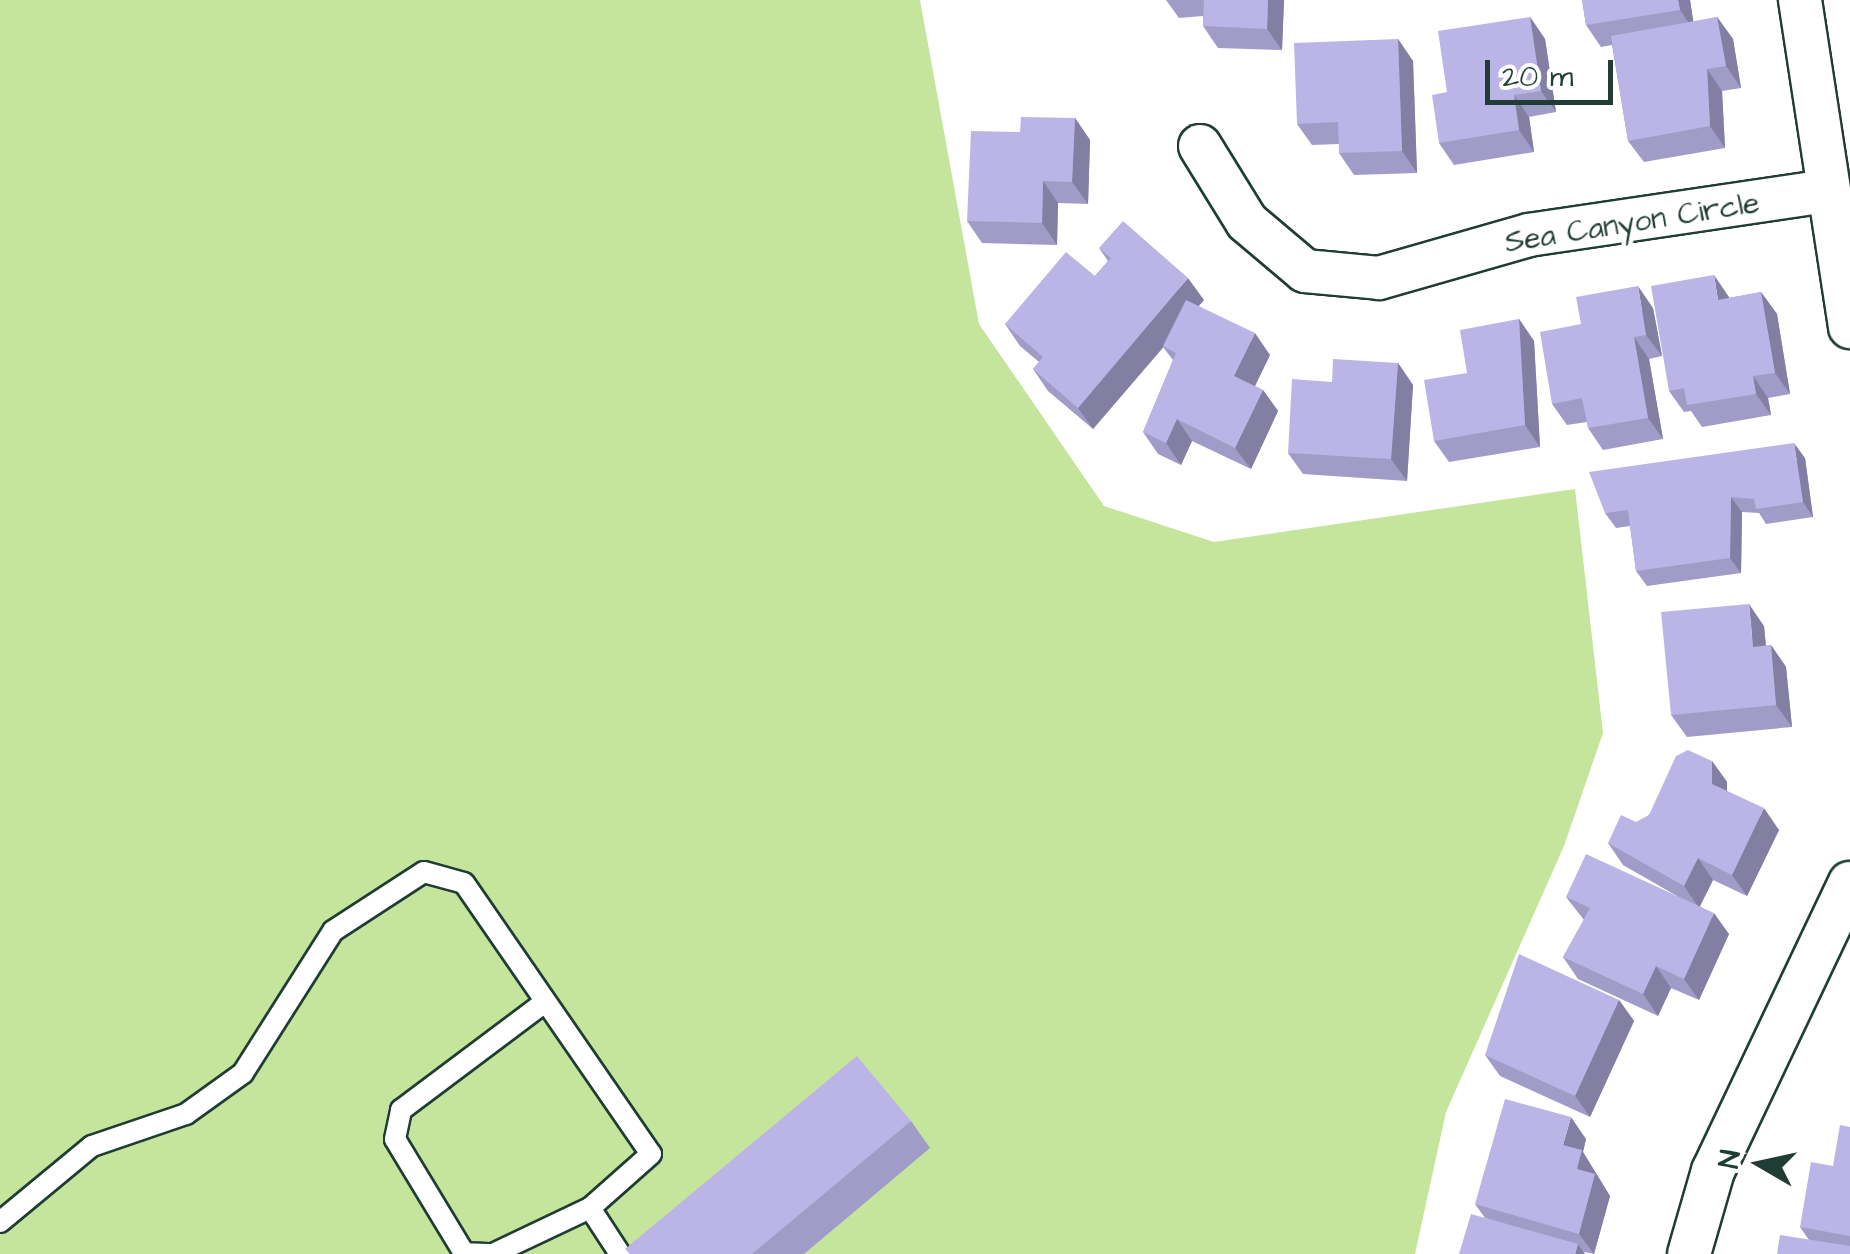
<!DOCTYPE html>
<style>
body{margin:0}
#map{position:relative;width:1850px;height:1254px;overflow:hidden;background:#fff;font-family:"Architects Daughter",sans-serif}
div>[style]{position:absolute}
.green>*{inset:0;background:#c5e49c}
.roads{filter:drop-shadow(2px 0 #1f3d34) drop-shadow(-2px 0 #1f3d34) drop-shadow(0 2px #1f3d34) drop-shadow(0 -2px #1f3d34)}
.service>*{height:20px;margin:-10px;padding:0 10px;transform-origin:10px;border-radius:10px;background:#fff}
.minor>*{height:42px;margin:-21px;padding:0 21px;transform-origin:21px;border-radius:21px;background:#fff}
.wall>*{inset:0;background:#a19cc7}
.shaded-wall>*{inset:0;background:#837fa2}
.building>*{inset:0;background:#bbb5e7}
span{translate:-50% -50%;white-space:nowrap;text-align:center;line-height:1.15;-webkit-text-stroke:9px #fff;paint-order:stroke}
.street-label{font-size:30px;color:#1f3d34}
.north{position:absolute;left:1710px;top:1114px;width:100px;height:100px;-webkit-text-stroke:8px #fff;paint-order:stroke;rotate:279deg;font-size:28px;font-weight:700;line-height:40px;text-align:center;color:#1f3d34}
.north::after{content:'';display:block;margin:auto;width:35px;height:45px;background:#1f3d34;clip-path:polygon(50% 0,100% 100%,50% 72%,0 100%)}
.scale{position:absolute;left:1485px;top:60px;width:128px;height:45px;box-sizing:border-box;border:5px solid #1f3d34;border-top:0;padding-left:12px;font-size:30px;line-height:35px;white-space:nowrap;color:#1f3d34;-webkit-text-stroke:8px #fff;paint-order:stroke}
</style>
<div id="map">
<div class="green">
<div style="clip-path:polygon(0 0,920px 0,979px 324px,1104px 506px,1214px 542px,1575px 489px,1603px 733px,1564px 846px,1446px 1112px,1415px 1254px,0 1254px)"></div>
</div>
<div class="roads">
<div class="service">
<div style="left:0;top:1222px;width:119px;rotate:-39.6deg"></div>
<div style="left:92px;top:1146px;width:99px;rotate:-18.8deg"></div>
<div style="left:186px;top:1114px;width:70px;rotate:-35.7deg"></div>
<div style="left:243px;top:1073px;width:168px;rotate:-57.6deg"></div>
<div style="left:333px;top:931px;width:108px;rotate:-33deg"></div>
<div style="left:424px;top:872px;width:41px;rotate:15.4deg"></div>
<div style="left:464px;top:883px;width:329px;rotate:55.4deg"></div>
<div style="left:651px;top:1154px;width:81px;rotate:138.5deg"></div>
<div style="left:590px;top:1208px;width:55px;rotate:56.9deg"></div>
<div style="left:489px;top:1254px;width:25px;rotate:-178deg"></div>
<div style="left:464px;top:1253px;width:133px;rotate:-121.2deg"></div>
<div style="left:395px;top:1139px;width:30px;rotate:-78deg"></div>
<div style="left:401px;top:1110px;width:180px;rotate:-36.9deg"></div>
<div style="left:493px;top:1254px;width:107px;rotate:-25.4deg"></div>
</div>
<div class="minor">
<div style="left:1800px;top:0;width:331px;rotate:81.3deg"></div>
<div style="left:1200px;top:146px;width:89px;rotate:58.3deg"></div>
<div style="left:1247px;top:222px;width:76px;rotate:40.2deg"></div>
<div style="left:1305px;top:271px;width:74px;rotate:5.4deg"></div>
<div style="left:1379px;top:278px;width:156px;rotate:-16deg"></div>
<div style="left:1529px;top:235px;width:302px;rotate:-8.4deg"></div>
<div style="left:1689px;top:1254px;width:86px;rotate:-73.9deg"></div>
<div style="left:1713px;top:1171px;width:319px;rotate:-64.6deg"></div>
</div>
</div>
<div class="wall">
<div style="clip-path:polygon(1166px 0,1284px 0,1282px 50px,1218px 48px,1203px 26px,1203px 16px,1179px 18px)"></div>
<div style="clip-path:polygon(1582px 0,1690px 0,1693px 22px,1717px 17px,1733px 39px,1741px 88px,1722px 91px,1725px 148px,1644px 162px,1628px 141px,1612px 45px,1601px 47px,1586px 25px)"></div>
<div style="clip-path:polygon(1530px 17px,1545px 39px,1556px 112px,1529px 117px,1534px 152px,1454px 165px,1439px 143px,1447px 92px)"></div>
<div style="clip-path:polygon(1398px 39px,1413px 61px,1417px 173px,1354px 175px,1339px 153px,1339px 144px,1312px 145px,1297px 124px)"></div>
<div style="clip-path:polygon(1075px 118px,1090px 140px,1088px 204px,1058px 203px,1057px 245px,982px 243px,967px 221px,1020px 132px)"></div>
<div style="clip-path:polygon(1099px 248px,1204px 300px,1198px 306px,1270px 355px,1255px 386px,1263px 390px,1278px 411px,1251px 469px,1192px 441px,1181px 465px,1158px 454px,1143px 432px,1173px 360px,1163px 347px,1093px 429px,1048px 391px,1033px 369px,1039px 362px,1020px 346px,1005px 324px,1095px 276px,1108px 261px)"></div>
<div style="clip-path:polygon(1761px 292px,1777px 314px,1790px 394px,1768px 398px,1771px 415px,1702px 427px,1691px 411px,1684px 412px,1669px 391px,1729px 298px)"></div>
<div style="clip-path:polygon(1653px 308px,1662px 356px,1649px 359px,1663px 439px,1603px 450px,1588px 428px,1587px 422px,1567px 425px,1552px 404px,1581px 324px)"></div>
<div style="clip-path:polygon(1519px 319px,1534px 341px,1540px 447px,1449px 462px,1434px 441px)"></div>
<div style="clip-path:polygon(1398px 363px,1413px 385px,1407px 481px,1303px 474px,1288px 453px,1332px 382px)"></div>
<div style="clip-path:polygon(1805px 458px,1813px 517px,1766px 524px,1759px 513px,1742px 512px,1741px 573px,1647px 586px,1636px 571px,1630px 526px,1616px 528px,1605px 513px)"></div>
<div style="clip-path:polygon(1764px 626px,1766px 646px,1771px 645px,1786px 667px,1792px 727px,1687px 737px,1671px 715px)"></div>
<div style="clip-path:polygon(1712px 761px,1727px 782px,1727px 791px,1779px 830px,1747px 896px,1713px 880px,1700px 906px,1729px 934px,1699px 1000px,1671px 988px,1658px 1016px,1578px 979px,1563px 957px,1584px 920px,1566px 897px,1677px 896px,1623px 865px,1608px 843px,1649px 815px)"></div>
<div style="clip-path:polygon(1619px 1000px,1634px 1021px,1590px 1117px,1500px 1076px,1485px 1055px)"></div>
<div style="clip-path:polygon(911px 1121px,930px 1148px,804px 1254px,629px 1254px)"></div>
<div style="clip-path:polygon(1850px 1127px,1850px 1254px,1809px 1240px,1800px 1227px,1833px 1166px)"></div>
<div style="clip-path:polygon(1586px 1139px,1583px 1152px,1610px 1196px,1594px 1254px,1584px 1252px,1485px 1218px,1475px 1204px)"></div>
</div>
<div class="shaded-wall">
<div style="clip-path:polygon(1268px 0,1284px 0,1282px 50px,1267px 29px)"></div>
<div style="clip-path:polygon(1678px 0,1690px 0,1695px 32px,1680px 10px)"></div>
<div style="clip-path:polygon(1530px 17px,1545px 39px,1556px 112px,1541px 91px)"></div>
<div style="clip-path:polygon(1717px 17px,1733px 39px,1741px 88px,1726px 66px)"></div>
<div style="clip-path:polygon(1398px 39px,1413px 61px,1417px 173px,1402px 151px)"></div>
<div style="clip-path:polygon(1707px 69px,1722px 91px,1725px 148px,1710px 126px)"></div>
<div style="clip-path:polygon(1514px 95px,1529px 117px,1534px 152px,1519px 130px)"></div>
<div style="clip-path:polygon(1075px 118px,1090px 140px,1088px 204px,1072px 182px)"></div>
<div style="clip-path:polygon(1043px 181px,1058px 203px,1057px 245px,1042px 223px)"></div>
<div style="clip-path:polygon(1714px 275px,1729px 297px,1733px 322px,1718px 300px)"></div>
<div style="clip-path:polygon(1188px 278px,1204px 300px,1093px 429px,1078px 408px)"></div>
<div style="clip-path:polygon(1638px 286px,1653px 308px,1662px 356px,1646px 335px)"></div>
<div style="clip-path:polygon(1761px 292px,1777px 314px,1790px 394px,1775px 373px)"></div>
<div style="clip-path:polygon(1519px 319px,1534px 341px,1540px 447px,1525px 425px)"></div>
<div style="clip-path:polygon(1255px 333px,1270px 355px,1249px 398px,1234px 376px)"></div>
<div style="clip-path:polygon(1634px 337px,1649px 359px,1663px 439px,1648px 418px)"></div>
<div style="clip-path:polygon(1398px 363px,1413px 385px,1407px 481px,1391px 459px)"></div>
<div style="clip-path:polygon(1753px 376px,1768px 398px,1771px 415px,1756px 394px)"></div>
<div style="clip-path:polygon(1263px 390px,1278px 411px,1251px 469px,1235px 448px)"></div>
<div style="clip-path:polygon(1177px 419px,1192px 441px,1181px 465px,1166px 443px)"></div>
<div style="clip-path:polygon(1794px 443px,1805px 458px,1813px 517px,1803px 502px)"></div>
<div style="clip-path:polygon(1731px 497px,1742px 512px,1741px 573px,1730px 558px)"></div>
<div style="clip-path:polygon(1749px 604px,1764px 626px,1768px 668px,1753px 647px)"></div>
<div style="clip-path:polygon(1771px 645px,1786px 667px,1792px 727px,1776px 705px)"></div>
<div style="clip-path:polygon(1712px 761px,1727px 782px,1727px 806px,1712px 784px)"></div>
<div style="clip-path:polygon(1764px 808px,1779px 830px,1747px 896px,1732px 875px)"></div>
<div style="clip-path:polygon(1698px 858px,1713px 880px,1699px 908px,1684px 886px)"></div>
<div style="clip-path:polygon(1714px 913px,1729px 934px,1699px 1000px,1684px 979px)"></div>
<div style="clip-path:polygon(1656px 966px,1671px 988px,1658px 1016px,1643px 994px)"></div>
<div style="clip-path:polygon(1619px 1000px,1634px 1021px,1590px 1117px,1575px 1096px)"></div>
<div style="clip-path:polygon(1571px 1117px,1586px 1139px,1583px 1152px,1610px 1196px,1594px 1254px,1579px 1234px,1577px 1169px,1563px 1145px)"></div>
<div style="clip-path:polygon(1578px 1244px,1585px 1254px,1575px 1254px)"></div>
</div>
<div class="building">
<div style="clip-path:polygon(1204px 0,1268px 0,1267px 29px,1203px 26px)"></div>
<div style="clip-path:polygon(1582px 0,1678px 0,1680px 10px,1586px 25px)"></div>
<div style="clip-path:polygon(1530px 17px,1541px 91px,1514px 95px,1519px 130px,1439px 143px,1432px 95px,1447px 92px,1438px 31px)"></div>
<div style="clip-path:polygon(1717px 17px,1726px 66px,1707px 69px,1710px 126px,1628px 141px,1611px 36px)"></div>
<div style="clip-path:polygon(1398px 39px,1402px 151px,1339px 153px,1338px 122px,1297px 124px,1294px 43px)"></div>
<div style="clip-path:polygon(1021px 117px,1075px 118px,1072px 182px,1043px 181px,1042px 223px,967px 221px,971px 131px,1020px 132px)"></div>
<div style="clip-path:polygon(1123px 221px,1188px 278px,1078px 408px,1033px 369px,1043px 357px,1005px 324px,1066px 252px,1095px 276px,1111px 258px,1099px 248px)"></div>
<div style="clip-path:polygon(1714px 275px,1718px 300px,1761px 292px,1775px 373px,1753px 376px,1756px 394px,1687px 405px,1684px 388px,1669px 391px,1651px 286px)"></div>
<div style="clip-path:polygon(1638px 286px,1646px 335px,1634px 337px,1648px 418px,1588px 428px,1582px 398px,1552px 404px,1540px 332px,1581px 324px,1576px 297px)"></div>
<div style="clip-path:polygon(1186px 300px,1255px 333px,1234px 376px,1263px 390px,1235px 448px,1177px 419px,1166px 443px,1143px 432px,1176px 353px,1163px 346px)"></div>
<div style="clip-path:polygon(1519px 319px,1525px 425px,1434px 441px,1424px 380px,1467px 373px,1460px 330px)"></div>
<div style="clip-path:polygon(1333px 359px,1398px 363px,1391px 459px,1288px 453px,1292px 379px,1332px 382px)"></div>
<div style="clip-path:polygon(1794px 443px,1803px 502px,1756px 509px,1754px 499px,1731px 497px,1730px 558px,1636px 571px,1628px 510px,1605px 513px,1589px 472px)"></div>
<div style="clip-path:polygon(1749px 604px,1753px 647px,1771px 645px,1776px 705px,1671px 715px,1661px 612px)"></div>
<div style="clip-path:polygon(1688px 750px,1712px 761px,1712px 784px,1764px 808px,1732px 875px,1698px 858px,1684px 886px,1608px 843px,1621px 815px,1636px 822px,1649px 815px,1676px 756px)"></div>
<div style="clip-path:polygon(1586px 854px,1714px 913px,1684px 979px,1656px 966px,1643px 994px,1563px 957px,1590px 908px,1566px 897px)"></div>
<div style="clip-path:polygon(1519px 954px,1619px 1000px,1575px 1096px,1485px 1055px)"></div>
<div style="clip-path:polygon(857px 1056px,911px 1121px,752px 1254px,630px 1254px,625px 1249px)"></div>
<div style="clip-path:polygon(1505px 1099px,1571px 1117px,1563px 1145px,1582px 1150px,1577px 1169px,1595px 1174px,1579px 1234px,1475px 1204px)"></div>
<div style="clip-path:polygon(1840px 1125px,1850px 1127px,1850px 1236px,1800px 1227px,1811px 1162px,1833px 1166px)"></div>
<div style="clip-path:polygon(1471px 1214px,1578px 1244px,1575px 1254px,1459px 1254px)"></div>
<div style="clip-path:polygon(1780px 1235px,1850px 1246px,1850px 1254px,1777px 1254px)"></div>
</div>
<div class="street-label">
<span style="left:1632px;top:223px;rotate:-9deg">Sea Canyon Circle</span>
</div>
<div class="north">N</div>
<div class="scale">20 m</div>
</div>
